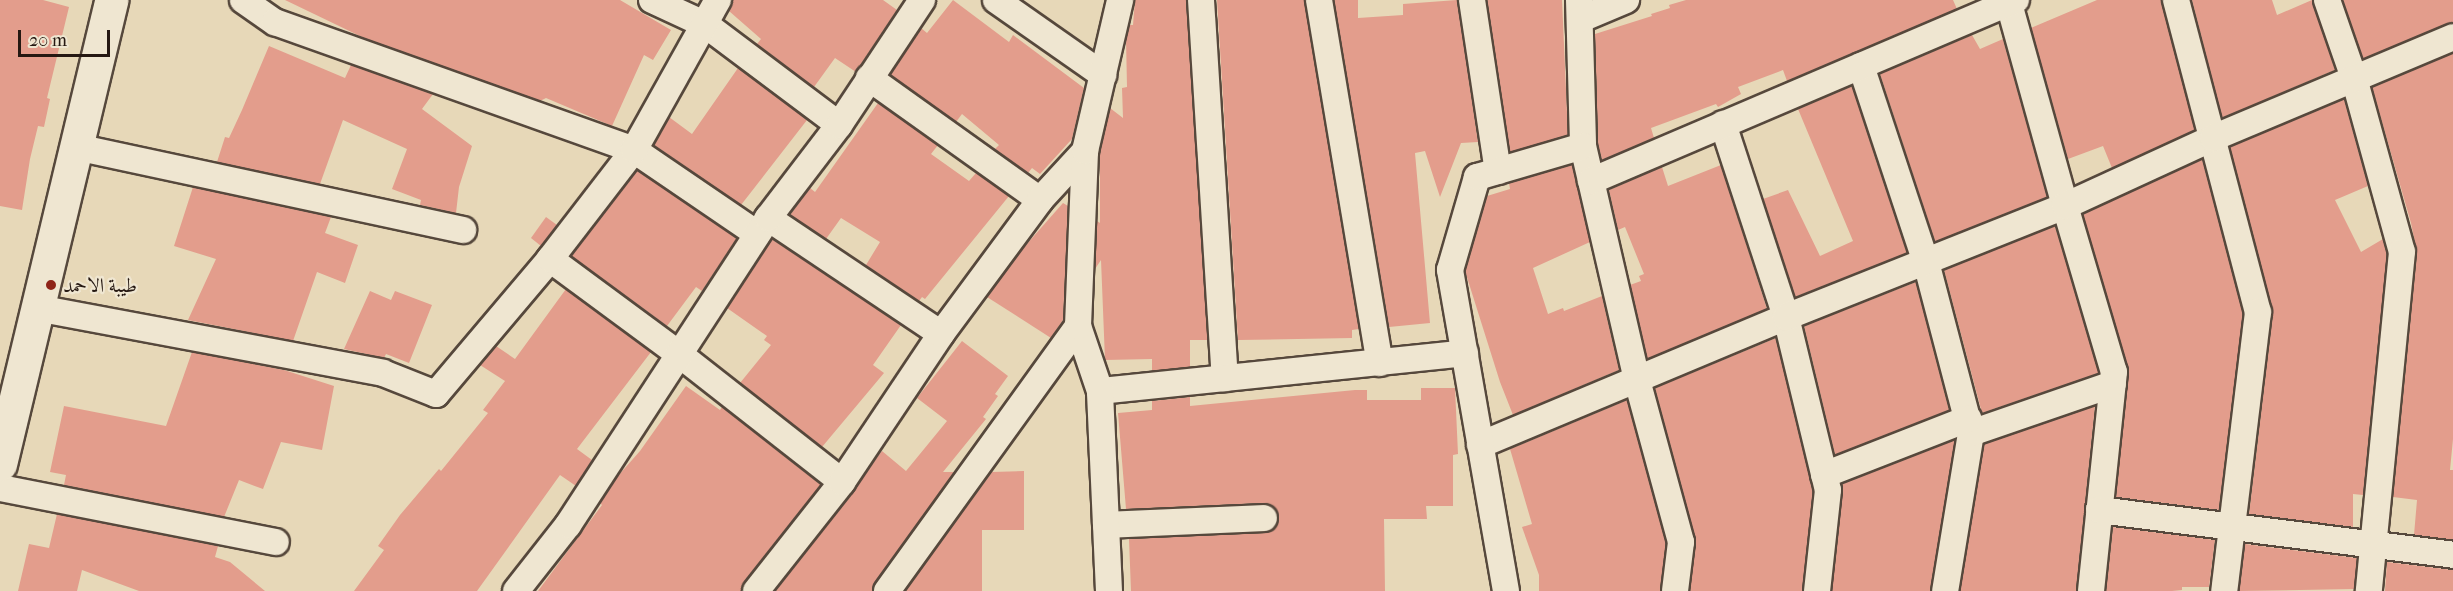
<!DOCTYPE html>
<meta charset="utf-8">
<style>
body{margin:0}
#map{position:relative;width:2453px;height:591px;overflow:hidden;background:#e7d8b8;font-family:"IM FELL French Canon",Amiri,serif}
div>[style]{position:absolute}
.building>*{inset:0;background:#e39d8c}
.roads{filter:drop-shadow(2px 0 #56483c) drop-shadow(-2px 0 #56483c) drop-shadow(0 2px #56483c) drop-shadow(0 -2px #56483c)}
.minor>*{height:26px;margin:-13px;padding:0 13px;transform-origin:13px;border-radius:13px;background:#efe6d1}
.secondary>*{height:33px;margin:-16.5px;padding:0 16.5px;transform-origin:16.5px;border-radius:16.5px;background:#efe6d1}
.dots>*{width:16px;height:16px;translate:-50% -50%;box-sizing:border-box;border:3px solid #efe6d1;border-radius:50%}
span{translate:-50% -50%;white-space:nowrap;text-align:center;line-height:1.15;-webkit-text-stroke:4.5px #efe6d1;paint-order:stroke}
.poi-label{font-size:20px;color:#251812}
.left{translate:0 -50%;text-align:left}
.scale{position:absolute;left:18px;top:30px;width:92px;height:27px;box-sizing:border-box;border:3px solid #251812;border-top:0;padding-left:8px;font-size:18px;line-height:21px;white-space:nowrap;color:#251812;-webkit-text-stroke:4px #efe6d1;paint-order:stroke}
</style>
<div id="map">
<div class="building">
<div style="clip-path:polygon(0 0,43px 0,69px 7px,47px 98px,50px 99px,44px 127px,38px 126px,30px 159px,22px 210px,0 206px)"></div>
<div style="clip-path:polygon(285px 0,620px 0,671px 30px,653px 60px,644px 55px,612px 126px,546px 98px,540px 101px,364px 38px)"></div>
<div style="clip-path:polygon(733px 0,883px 0,897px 10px,856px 72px,835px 58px,814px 87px,757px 44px,761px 39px,729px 11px)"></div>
<div style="clip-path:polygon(953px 0,1009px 42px,1013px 35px,1084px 88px,1072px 139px,1040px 174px,1032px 168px,1028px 173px,995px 149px,999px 145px,962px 114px,956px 122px,890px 75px,921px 28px,927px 33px)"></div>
<div style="clip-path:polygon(1135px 0,1186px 0,1208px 340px,1190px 340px,1190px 367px,1152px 371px,1152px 359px,1105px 360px,1101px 260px,1095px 269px,1097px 221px,1100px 223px,1100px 151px,1110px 108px,1123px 118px,1122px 88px,1127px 87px,1126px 39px,1130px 25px,1133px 25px)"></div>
<div style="clip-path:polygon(1217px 0,1304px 0,1359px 329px,1352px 330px,1352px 338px,1238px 340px)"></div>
<div style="clip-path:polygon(1334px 0,1358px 0,1358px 18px,1403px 15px,1403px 4px,1457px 0,1478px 142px,1461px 143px,1440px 197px,1425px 151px,1415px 153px,1430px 323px,1389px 327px)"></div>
<div style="clip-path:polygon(1487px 0,1562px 0,1568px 135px,1510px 152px)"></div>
<div style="clip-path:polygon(1686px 0,1953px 0,1957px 9px,1787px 81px,1783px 70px,1738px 87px,1741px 94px,1718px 107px,1716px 104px,1651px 128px,1654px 138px,1602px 160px,1598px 144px,1595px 34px,1652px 16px,1651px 14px,1670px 8px,1669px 5px)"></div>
<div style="clip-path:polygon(2097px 0,2161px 0,2195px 130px,2112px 168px,2103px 146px,2068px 159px,2031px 28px)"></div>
<div style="clip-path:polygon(2192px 0,2272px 0,2277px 15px,2312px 0,2335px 70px,2222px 118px)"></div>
<div style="clip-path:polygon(2343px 0,2453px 0,2453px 22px,2363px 59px)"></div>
<div style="clip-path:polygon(1972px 35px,1980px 49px,2003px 39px,2047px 197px,1935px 242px,1880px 74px)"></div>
<div style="clip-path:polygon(269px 46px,345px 78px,351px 65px,433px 94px,422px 109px,472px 146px,459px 187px,456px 213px,420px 205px,421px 200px,392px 189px,407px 149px,343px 120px,320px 184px,217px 162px,225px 137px,229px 138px,242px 110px)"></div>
<div style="clip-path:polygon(2453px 53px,2453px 439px,2450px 470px,2453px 470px,2453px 540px,2414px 535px,2417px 500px,2393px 497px,2417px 253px,2411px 223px,2372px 87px)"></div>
<div style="clip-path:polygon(738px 68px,807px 120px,741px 205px,654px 145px,669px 117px,692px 134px)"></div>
<div style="clip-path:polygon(1852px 86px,1907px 253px,1795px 297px,1763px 199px,1788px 190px,1820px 256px,1853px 241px,1798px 109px)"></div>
<div style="clip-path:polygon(2344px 99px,2368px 186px,2335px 200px,2361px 252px,2383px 239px,2387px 253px,2363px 495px,2353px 494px,2353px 527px,2249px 514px,2273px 313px,2230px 147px)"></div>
<div style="clip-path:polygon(878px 103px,938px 145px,931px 154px,969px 181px,976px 173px,1009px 196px,925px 299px,922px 297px,919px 301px,866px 265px,880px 242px,841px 218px,826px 239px,790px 215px,810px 188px,815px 192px)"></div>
<div style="clip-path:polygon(2202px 159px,2243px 313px,2219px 510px,2116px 497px,2128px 368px,2083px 214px)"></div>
<div style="clip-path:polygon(1572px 165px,1590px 242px,1533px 268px,1548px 314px,1563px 308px,1564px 311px,1602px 296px,1619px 370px,1513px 415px,1500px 382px,1465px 271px,1487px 196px,1510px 189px,1509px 183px)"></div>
<div style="clip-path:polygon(1721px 165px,1767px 309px,1647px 359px,1630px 285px,1641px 281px,1639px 276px,1644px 274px,1625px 227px,1618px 230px,1609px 190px,1662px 167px,1668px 186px)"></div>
<div style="clip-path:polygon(637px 170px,737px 238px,702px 291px,696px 287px,667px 326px,571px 256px)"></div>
<div style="clip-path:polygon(193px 187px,331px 217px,325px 233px,358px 245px,345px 283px,317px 272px,293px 341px,188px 320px,216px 259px,174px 246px)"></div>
<div style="clip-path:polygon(1063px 203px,1068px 206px,1063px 320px,1051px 338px,987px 297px,1018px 254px)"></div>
<div style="clip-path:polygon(546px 217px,557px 225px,541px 246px,531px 238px)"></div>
<div style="clip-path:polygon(2055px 226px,2099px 373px,1982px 413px,1944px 270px)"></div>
<div style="clip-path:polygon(772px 239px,901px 325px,873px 365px,884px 373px,822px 447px,740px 383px,771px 345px,764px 340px,767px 336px,727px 308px)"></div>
<div style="clip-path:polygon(1916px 282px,1949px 410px,1835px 455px,1804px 326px)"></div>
<div style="clip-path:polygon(566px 289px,651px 352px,577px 449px,592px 460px,576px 486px,560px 475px,477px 591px,354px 591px,384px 550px,378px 546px,400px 515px,439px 469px,441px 471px,488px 413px,483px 410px,505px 381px,480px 365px,496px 346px,515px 359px)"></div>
<div style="clip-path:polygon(370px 291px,391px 300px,395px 291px,432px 305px,409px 363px,386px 354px,384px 358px,344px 349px)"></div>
<div style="clip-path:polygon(1776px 338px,1813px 491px,1802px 591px,1690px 591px,1695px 538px,1655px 388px)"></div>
<div style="clip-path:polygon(962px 341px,1008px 376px,995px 394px,998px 396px,983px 417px,986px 419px,943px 472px,954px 472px,875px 582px,872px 591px,775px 591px,882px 451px,906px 471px,947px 421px,917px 398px)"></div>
<div style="clip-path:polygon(192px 352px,284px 370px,334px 386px,322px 450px,281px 442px,263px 489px,239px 480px,224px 517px,64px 485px,66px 475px,50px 472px,64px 406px,166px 426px)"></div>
<div style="clip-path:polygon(686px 386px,720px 410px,722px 407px,821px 485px,744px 582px,741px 591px,538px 591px,602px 505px,600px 503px,617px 477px,640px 451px)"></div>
<div style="clip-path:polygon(1421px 388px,1455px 388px,1458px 454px,1453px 455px,1453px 506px,1426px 506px,1427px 519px,1384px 519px,1385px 591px,1131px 591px,1129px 539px,1265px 533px,1277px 525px,1279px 517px,1271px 505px,1263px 503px,1126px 509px,1118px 413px,1152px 410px,1152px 401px,1190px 397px,1190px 406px,1355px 390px,1367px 390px,1367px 400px,1421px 400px)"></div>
<div style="clip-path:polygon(1627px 400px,1666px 543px,1660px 591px,1539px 591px,1539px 575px,1522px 527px,1532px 524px,1510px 449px)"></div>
<div style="clip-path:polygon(2095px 406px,2076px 591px,1960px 591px,1984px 444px)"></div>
<div style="clip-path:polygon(1955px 440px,1930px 591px,1832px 591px,1842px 484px)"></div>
<div style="clip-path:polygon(1024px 471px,1024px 530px,982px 530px,982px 591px,905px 591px,992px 472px)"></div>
<div style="clip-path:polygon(57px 514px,218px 546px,215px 557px,230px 562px,265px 591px,139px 591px,82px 570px,77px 591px,18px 591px,29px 544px,49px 548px)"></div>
<div style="clip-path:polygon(2113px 527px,2215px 540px,2209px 587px,2182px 587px,2182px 590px,2172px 591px,2106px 591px)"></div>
<div style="clip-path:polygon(2245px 544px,2357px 558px,2354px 589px,2239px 591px)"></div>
<div style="clip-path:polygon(2387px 562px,2453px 570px,2453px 591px,2385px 591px)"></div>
</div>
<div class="roads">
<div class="minor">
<div style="left:243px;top:0;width:39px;rotate:35deg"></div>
<div style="left:275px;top:22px;width:381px;rotate:19.6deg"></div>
<div style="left:634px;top:150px;width:149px;rotate:34.3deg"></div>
<div style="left:652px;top:0;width:60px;rotate:24.8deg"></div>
<div style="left:706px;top:25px;width:166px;rotate:36.9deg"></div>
<div style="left:996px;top:0;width:131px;rotate:35deg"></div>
<div style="left:1201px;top:0;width:379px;rotate:86.4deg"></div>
<div style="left:1319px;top:0;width:368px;rotate:80.5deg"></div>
<div style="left:1472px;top:0;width:173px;rotate:81.4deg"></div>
<div style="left:1579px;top:0;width:146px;rotate:88.4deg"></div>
<div style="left:1583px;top:146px;width:240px;rotate:77deg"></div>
<div style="left:1637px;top:380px;width:168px;rotate:74.8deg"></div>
<div style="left:1681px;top:542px;width:49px;rotate:97deg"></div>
<div style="left:2008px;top:0;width:214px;rotate:74.5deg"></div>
<div style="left:2065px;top:206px;width:173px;rotate:73.6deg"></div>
<div style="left:2114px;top:372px;width:220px;rotate:96deg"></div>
<div style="left:2176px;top:0;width:323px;rotate:75.3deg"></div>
<div style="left:2258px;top:312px;width:281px;rotate:96.9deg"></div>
<div style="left:2327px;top:0;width:83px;rotate:70.9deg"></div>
<div style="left:2354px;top:78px;width:180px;rotate:74.6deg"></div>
<div style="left:2402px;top:252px;width:341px;rotate:95.6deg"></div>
<div style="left:1581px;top:19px;width:49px;rotate:-22.9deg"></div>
<div style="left:1861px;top:66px;width:206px;rotate:71.7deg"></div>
<div style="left:1926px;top:262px;width:177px;rotate:75.3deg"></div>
<div style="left:1971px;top:433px;width:160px;rotate:99.3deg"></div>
<div style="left:869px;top:78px;width:210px;rotate:35.5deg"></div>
<div style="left:1723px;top:124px;width:203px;rotate:71.9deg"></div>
<div style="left:1786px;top:317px;width:178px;rotate:76.4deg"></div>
<div style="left:1828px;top:490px;width:102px;rotate:96.2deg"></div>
<div style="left:76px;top:147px;width:396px;rotate:12.1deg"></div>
<div style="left:1591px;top:181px;width:462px;rotate:-23.1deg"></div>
<div style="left:768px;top:218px;width:208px;rotate:33.8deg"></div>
<div style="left:550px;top:259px;width:160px;rotate:36.4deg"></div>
<div style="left:679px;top:354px;width:207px;rotate:38.1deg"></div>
<div style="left:37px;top:308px;width:352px;rotate:10.6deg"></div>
<div style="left:383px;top:373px;width:57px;rotate:21.6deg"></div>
<div style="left:436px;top:394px;width:177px;rotate:-49.8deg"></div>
<div style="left:550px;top:259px;width:138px;rotate:-52.4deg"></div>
<div style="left:634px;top:150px;width:172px;rotate:-60.8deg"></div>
<div style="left:1100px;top:391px;width:367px;rotate:-5.9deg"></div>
<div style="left:1971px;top:433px;width:150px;rotate:-19deg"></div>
<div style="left:1480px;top:445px;width:332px;rotate:-22.7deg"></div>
<div style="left:1786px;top:317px;width:300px;rotate:-21.7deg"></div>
<div style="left:2065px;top:206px;width:163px;rotate:-24.7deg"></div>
<div style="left:2213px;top:138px;width:260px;rotate:-22.8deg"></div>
<div style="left:1824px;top:475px;width:155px;rotate:-21.3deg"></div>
<div style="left:0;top:488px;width:281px;rotate:11.1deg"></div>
<div style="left:2099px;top:510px;width:357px;rotate:7.2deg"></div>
<div style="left:1106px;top:525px;width:158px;rotate:-2.5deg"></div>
<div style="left:516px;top:591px;width:84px;rotate:-51.8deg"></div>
<div style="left:568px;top:525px;width:366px;rotate:-56.9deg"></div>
<div style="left:768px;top:218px;width:117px;rotate:-52.6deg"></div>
<div style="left:839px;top:125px;width:150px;rotate:-56.4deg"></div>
<div style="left:756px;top:591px;width:139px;rotate:-51.7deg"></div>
<div style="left:842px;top:482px;width:178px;rotate:-56.2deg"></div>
<div style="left:941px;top:334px;width:167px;rotate:-53.5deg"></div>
<div style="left:1040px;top:200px;width:67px;rotate:-47.4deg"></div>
<div style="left:887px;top:591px;width:327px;rotate:-54.2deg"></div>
<div style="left:1109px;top:591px;width:200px;rotate:-92.6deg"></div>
<div style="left:1100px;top:391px;width:69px;rotate:-108.7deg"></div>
<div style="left:1078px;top:326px;width:175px;rotate:-87.7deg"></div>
<div style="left:1085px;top:151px;width:155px;rotate:-76.9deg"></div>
<div style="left:1506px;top:591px;width:326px;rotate:-99.9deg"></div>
<div style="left:1450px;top:270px;width:97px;rotate:-73.8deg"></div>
<div style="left:1477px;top:177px;width:110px;rotate:-16.3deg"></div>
</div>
<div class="secondary">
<div style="left:0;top:464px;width:477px;rotate:-76.5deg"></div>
</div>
</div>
<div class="dots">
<div style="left:51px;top:285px;background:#8f2418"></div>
</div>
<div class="poi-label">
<span class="left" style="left:63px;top:285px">طيبة الاحمد</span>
</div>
<div class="scale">20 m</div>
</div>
